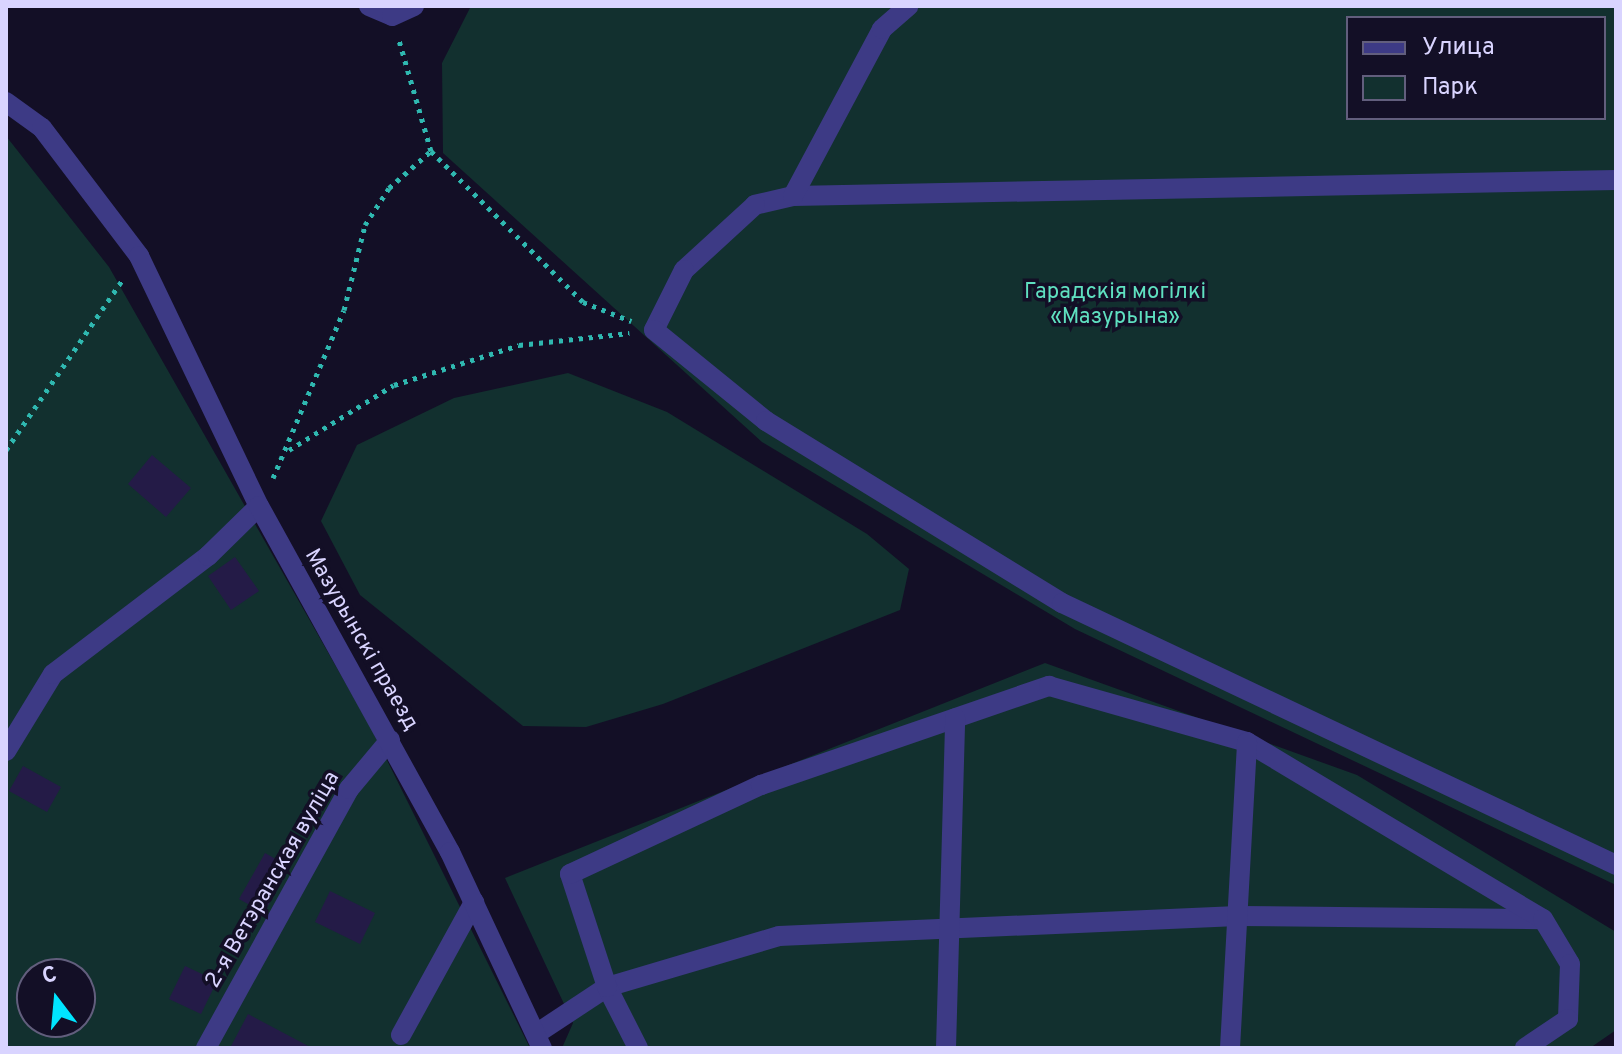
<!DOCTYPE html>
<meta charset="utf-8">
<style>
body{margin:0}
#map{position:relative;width:1622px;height:1054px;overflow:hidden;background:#130f26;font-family:Overpass,sans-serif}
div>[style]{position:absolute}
.green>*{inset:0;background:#12302f}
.building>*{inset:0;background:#241b47}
.path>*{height:5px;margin-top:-2.5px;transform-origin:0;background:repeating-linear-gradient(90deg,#2fb8b0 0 4px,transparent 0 10px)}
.lane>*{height:20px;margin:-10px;padding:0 10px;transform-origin:10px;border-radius:10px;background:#3d3a85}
.street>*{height:20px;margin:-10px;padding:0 10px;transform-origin:10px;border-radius:10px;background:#3d3a85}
span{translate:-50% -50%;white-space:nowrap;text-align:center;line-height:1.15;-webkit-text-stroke:7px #130f26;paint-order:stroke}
.park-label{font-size:22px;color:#5fe0c0}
.street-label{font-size:22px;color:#d9d4ff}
.frame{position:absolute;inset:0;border:8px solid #d9d4ff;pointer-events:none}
.legend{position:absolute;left:1346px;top:16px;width:260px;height:104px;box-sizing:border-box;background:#130f26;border:2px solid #625e7d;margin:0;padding:10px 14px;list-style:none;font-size:24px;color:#d9d4ff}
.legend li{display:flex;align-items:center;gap:16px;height:40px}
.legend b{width:40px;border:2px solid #625e7d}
.north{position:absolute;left:16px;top:958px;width:80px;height:80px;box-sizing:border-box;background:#130f26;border:2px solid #625e7d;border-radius:50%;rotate:344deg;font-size:22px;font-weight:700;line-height:32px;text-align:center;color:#d9d4ff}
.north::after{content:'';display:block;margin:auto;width:28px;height:36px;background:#00e5ff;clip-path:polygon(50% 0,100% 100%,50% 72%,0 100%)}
</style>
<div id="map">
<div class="green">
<div style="clip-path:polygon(evenodd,471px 6px,1616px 6px,1616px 885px,1075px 629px,762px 442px,443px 153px,442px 63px,471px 6px,1348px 18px,1604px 18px,1604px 118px,1348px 118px,1348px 18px)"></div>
<div style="clip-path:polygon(evenodd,6px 136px,109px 267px,371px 728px,530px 1048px,6px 1048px,6px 136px,32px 974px,80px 974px,80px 1022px,32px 1022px,32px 974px)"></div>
<div style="clip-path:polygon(568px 373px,667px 412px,867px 534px,909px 569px,900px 610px,663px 704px,586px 727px,523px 726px,360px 595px,321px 521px,357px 445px,454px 398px)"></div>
<div style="clip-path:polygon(1045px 663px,1357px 775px,1616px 932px,1616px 1030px,1590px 1048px,562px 1048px,573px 1023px,505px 878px)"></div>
</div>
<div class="building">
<div style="clip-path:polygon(152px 455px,191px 488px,166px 517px,128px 484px)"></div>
<div style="clip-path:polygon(235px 557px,259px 591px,231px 610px,208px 576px)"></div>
<div style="clip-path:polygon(23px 766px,61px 787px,47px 812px,9px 791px)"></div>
<div style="clip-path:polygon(265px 853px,290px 867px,264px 913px,239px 899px)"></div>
<div style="clip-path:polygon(330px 891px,375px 913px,360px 944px,315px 922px)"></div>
<div style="clip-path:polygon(185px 966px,217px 981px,201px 1014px,169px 999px)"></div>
<div style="clip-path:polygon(248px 1014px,312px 1048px,230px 1048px)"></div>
</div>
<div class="path">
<div style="left:431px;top:151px;width:214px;rotate:44.8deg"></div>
<div style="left:583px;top:302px;width:52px;rotate:21.6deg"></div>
<div style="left:6px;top:450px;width:207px;rotate:-55.6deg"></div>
<div style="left:289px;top:450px;width:123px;rotate:-31.8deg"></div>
<div style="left:394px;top:385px;width:131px;rotate:-17.7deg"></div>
<div style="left:519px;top:345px;width:111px;rotate:-6.2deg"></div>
<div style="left:273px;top:478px;width:182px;rotate:-67.1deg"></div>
<div style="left:344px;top:310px;width:88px;rotate:-76.1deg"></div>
<div style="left:365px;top:225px;width:44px;rotate:-57deg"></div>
<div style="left:389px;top:188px;width:56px;rotate:-41.4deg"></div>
<div style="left:431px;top:151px;width:116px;rotate:-106.1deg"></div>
</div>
<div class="lane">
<div style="left:1616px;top:180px;width:823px;rotate:178.89deg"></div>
<div style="left:793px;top:196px;width:39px;rotate:167deg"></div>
<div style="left:755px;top:205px;width:96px;rotate:137.5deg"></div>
<div style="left:684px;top:270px;width:67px;rotate:116.6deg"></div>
<div style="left:654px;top:330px;width:144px;rotate:39.1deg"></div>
<div style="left:766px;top:421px;width:347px;rotate:31.6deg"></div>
<div style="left:1062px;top:603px;width:613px;rotate:25.31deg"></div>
<div style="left:793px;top:196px;width:189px;rotate:-61.9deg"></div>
<div style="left:882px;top:29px;width:35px;rotate:-41deg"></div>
<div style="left:6px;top:751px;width:90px;rotate:-58.6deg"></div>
<div style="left:53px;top:674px;width:195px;rotate:-37.3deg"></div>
<div style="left:208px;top:556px;width:71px;rotate:-44.4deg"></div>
<div style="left:536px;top:1034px;width:85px;rotate:-33.5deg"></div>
<div style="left:607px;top:987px;width:179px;rotate:-16.5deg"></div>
<div style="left:779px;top:936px;width:459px;rotate:-2.5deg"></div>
<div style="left:1238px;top:916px;width:304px;rotate:0.6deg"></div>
<div style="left:401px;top:1035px;width:152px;rotate:-61.2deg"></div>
<div style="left:206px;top:1048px;width:296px;rotate:-61.1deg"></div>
<div style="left:349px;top:789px;width:64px;rotate:-50.1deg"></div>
<div style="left:638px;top:1048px;width:68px;rotate:-116.9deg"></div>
<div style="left:607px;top:987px;width:119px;rotate:-108.1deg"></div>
<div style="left:570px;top:874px;width:211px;rotate:-25deg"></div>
<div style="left:761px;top:785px;width:305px;rotate:-19deg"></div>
<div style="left:1049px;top:686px;width:206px;rotate:15.8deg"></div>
<div style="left:1247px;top:742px;width:345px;rotate:30.9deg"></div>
<div style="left:1543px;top:919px;width:52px;rotate:59deg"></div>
<div style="left:1570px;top:964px;width:55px;rotate:92.1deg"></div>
<div style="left:1568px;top:1019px;width:52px;rotate:146deg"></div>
<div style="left:946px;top:1048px;width:330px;rotate:-88.4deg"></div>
<div style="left:1230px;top:1048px;width:306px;rotate:-86.8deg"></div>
</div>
<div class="street">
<div style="left:369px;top:6px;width:25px;rotate:23deg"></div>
<div style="left:392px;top:16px;width:24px;rotate:-24deg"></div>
<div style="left:6px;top:102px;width:44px;rotate:35.8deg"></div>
<div style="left:42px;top:128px;width:161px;rotate:52.8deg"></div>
<div style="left:139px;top:256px;width:277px;rotate:64.4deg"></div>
<div style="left:259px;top:506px;width:395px;rotate:61.1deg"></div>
<div style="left:450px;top:852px;width:217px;rotate:64.9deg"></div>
</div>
<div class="park-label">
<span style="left:1115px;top:305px">Гарадскія могілкі<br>«Мазурына»</span>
</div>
<div class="street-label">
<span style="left:361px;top:640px;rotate:60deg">Мазурынскі праезд</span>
<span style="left:273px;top:880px;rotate:-60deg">2-я Ветэранская вуліца</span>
</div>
<div class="frame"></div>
<ul class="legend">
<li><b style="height:10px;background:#3d3a85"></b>Улица</li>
<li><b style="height:22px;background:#12302f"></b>Парк</li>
</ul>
<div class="north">С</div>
</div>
